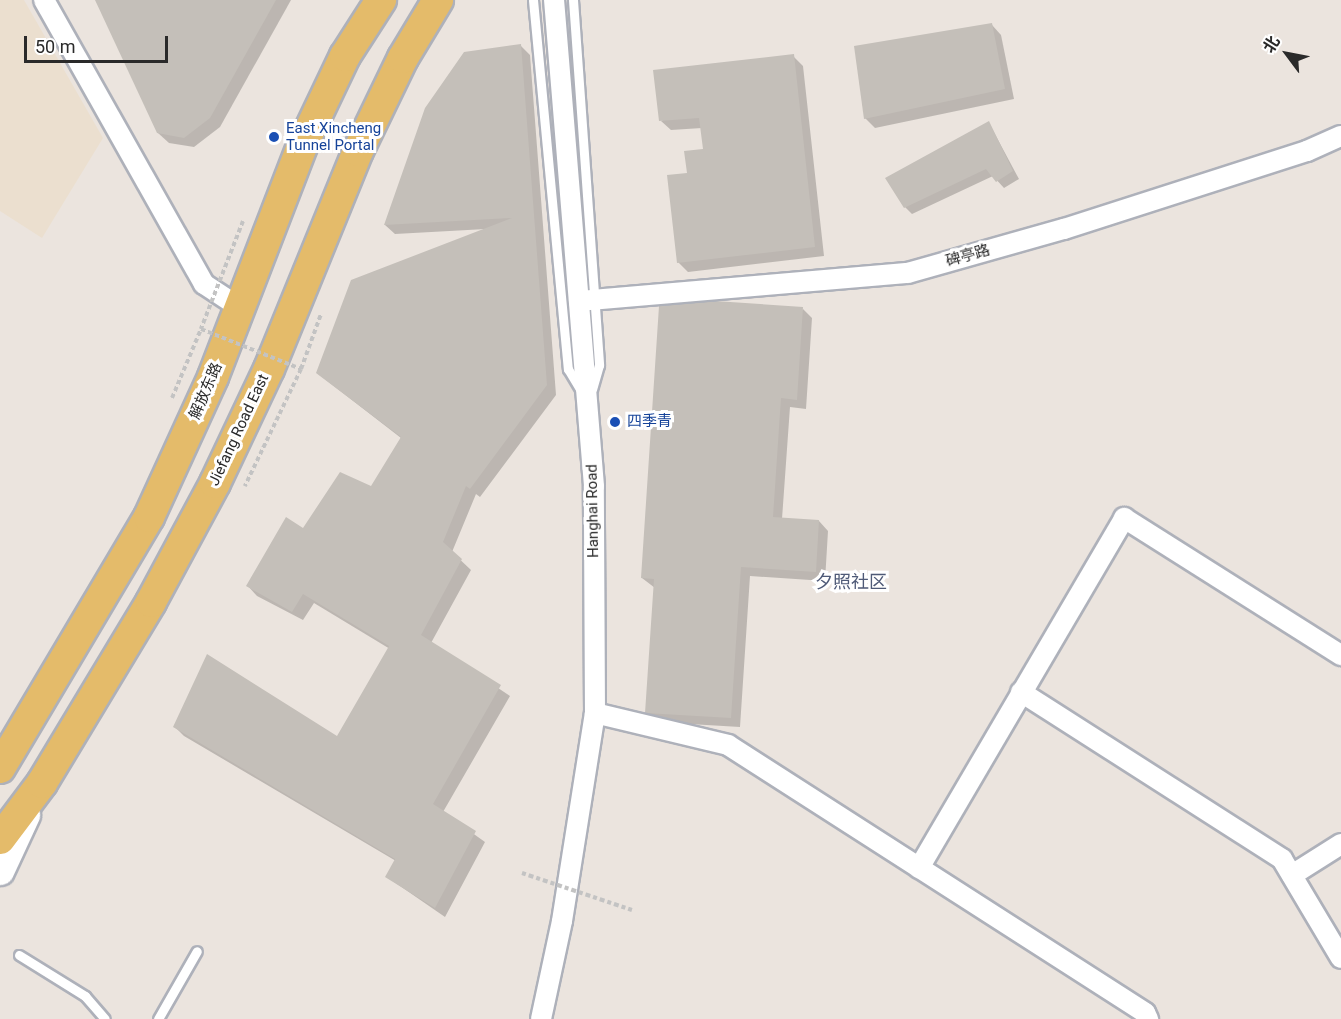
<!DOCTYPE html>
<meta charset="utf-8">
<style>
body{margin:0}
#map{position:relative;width:1341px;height:1019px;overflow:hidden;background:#ebe4de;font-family:Roboto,"Noto Sans SC",sans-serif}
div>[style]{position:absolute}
.education>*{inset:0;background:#ebdfcf}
.shadow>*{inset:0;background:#0003}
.building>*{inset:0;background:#c4bfb9}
.path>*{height:4px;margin-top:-2px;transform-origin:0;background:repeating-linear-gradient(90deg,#c3c3c3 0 4.5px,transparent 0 7.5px)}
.roads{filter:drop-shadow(2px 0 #aeb1ba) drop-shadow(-2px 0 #aeb1ba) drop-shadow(0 2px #aeb1ba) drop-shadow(0 -2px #aeb1ba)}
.service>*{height:9px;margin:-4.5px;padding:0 4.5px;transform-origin:4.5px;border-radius:4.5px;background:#fff}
.minor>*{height:20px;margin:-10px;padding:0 10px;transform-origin:10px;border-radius:10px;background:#fff}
.secondary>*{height:27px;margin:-13.5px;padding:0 13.5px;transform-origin:13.5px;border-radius:13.5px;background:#fff}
.primary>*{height:30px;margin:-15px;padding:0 15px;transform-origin:15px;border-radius:15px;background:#e4bb6a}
.path-bridge>*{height:4px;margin-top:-2px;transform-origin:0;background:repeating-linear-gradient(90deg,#c3c3c3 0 4.5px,transparent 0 7.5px)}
.dots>*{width:16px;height:16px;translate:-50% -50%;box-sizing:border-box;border:3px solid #fff;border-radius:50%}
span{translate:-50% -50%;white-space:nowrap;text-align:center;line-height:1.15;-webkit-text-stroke:6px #fff;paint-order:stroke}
.transit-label{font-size:15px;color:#164399}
.left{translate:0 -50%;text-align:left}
.street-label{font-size:15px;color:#2a2a2a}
.quarter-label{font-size:18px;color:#4f5a77}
.north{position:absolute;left:1257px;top:24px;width:60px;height:60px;-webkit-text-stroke:4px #fff;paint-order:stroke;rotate:302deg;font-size:16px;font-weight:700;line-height:24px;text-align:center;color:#2a2a2a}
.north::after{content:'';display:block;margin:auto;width:21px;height:27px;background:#2a2a2a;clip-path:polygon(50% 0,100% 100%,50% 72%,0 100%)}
.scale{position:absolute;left:24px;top:36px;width:144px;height:27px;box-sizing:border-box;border:3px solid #2a2a2a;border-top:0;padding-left:8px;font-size:18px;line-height:21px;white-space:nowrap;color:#2a2a2a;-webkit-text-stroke:4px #fff;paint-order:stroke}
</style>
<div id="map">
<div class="education">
<div style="clip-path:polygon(0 0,24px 0,103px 138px,42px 238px,0 211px)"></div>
</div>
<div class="shadow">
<div style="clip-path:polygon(96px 0,291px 0,220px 127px,194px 147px,169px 143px,158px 133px)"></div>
<div style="clip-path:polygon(992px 25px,1001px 35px,1014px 99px,875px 128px,865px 118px)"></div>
<div style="clip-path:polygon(520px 45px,530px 55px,556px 395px,480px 497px,476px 494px,452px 552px,471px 570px,431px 643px,510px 696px,443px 812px,485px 842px,445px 917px,387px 877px,396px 861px,184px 736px,175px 727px,338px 738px,390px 649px,314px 603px,303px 620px,257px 596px,248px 586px,304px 530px,372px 488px,401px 438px,317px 373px,486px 229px,395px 234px,385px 225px)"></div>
<div style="clip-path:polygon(793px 56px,803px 66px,824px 256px,688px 272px,678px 262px,688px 174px,704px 150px,702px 128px,671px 130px,661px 121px)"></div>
<div style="clip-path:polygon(989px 123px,1019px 179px,1004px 188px,993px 176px,912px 214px,905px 207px)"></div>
<div style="clip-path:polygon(803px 309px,812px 318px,806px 409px,790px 407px,782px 519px,819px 521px,828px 531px,825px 581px,750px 576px,740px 727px,656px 722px,646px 712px,655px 588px,642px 578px)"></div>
</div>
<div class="building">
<div style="clip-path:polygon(95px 0,276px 0,210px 118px,184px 138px,157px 133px)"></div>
<div style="clip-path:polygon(992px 23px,1005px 89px,864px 119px,854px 46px)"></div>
<div style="clip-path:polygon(521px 44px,547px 385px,470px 489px,466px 486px,443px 542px,462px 559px,421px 635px,501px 685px,433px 804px,476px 831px,435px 908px,385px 877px,395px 859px,173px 727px,207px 654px,337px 736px,389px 646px,303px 594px,292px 612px,246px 586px,286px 517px,303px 528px,340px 472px,371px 486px,401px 437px,316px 373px,351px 280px,512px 218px,384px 225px,425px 108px,464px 52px)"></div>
<div style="clip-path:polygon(794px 54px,815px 247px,677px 263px,667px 175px,687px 173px,684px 151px,703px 149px,699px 118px,659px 121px,653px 70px)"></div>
<div style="clip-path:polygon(989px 121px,1013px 171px,996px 182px,986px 169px,904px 208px,885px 178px)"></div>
<div style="clip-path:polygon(715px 301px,803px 307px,797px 400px,781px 398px,773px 517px,819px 520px,816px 572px,741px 567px,731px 718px,645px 713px,654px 579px,641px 578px,659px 306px)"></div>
</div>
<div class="path">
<div style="left:301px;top:369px;width:59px;rotate:-70deg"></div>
<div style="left:172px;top:398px;width:75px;rotate:-67.2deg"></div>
</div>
<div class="roads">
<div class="service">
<div style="left:533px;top:0;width:371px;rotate:84.6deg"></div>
<div style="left:568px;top:369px;width:27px;rotate:59deg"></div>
<div style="left:573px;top:0;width:366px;rotate:85.9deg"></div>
<div style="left:599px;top:365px;width:25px;rotate:106deg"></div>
<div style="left:19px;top:955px;width:78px;rotate:31.8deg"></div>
<div style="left:85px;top:996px;width:30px;rotate:49deg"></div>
<div style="left:158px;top:1019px;width:78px;rotate:-60.2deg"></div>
</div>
<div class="minor">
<div style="left:44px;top:0;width:326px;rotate:60.6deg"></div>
<div style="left:204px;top:284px;width:42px;rotate:33.3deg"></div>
<div style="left:579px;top:301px;width:330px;rotate:-4.9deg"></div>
<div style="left:908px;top:273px;width:162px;rotate:-15.8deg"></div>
<div style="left:1064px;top:229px;width:255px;rotate:-17.8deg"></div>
<div style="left:1307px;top:151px;width:37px;rotate:-24deg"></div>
<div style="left:1021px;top:692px;width:310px;rotate:32.6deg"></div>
<div style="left:1282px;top:859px;width:115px;rotate:59.2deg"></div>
<div style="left:595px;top:713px;width:137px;rotate:13.5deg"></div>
<div style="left:728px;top:745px;width:496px;rotate:32.7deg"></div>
<div style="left:1145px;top:1013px;width:7px;rotate:63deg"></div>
<div style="left:919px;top:868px;width:406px;rotate:-59.6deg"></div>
<div style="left:1124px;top:518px;width:257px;rotate:32.3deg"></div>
<div style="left:1292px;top:875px;width:58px;rotate:-32.3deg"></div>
<div style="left:541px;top:1019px;width:100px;rotate:-77.9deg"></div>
<div style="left:562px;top:921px;width:211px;rotate:-81deg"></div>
<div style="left:595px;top:713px;width:227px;rotate:-90.3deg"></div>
<div style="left:594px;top:486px;width:488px;rotate:-94.7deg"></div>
</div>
<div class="secondary">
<div style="left:0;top:871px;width:62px;rotate:-65.1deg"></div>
</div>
<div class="primary">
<div style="left:0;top:768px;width:292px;rotate:-59.3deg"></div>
<div style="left:149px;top:517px;width:154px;rotate:-65.4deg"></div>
<div style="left:213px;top:377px;width:250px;rotate:-68.9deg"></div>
<div style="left:303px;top:144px;width:98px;rotate:-64.5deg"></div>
<div style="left:345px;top:56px;width:67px;rotate:-57.3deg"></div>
<div style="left:0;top:839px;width:70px;rotate:-53.1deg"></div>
<div style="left:42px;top:783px;width:211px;rotate:-58.9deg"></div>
<div style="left:151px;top:602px;width:135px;rotate:-61.7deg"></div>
<div style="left:215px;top:483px;width:126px;rotate:-64.7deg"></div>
<div style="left:269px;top:369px;width:235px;rotate:-67.8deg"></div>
<div style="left:358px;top:151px;width:103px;rotate:-64.2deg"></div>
<div style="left:403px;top:58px;width:68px;rotate:-58.9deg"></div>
</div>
</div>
<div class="path-bridge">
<div style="left:243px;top:221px;width:116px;rotate:111.3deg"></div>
<div style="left:201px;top:329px;width:108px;rotate:21.8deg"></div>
<div style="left:301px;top:369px;width:130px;rotate:115.6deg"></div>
<div style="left:522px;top:873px;width:116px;rotate:18.6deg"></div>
</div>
<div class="dots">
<div style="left:274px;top:137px;background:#1a4fb4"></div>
<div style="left:615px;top:422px;background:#1a4fb4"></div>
</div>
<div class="transit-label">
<span class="left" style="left:286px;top:137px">East Xincheng<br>Tunnel Portal</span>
<span class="left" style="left:627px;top:422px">四季青</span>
</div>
<div class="street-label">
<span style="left:968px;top:256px;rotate:-16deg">碑亭路</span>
<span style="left:206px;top:391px;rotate:-67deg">解放东路</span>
<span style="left:239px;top:430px;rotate:-65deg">Jiefang Road East</span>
<span style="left:593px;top:511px;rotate:-91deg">Hanghai Road</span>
</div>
<div class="quarter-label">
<span style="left:851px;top:582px">夕照社区</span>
</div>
<div class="north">北</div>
<div class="scale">50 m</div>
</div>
